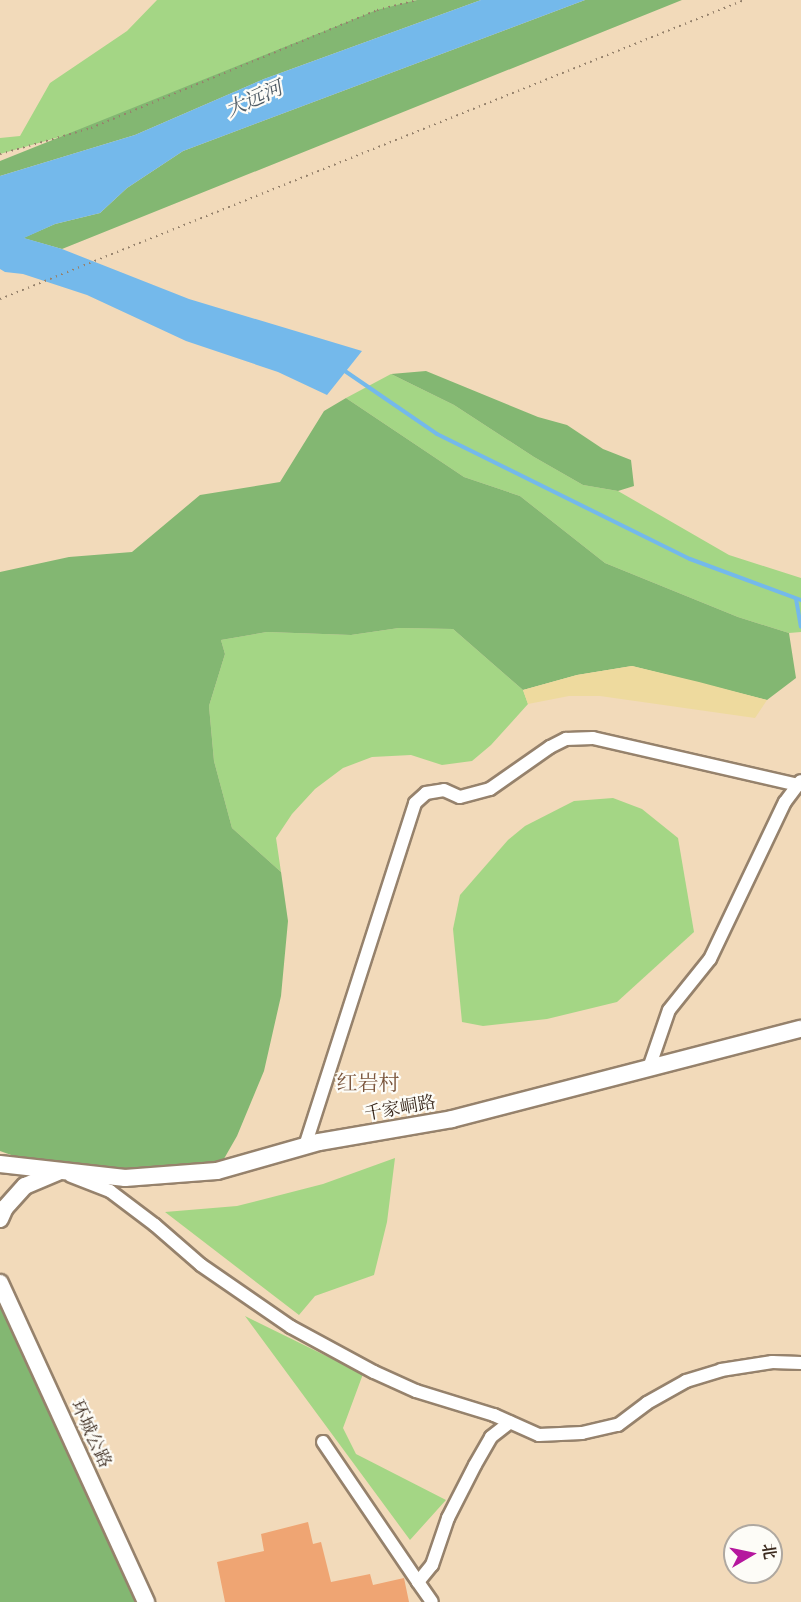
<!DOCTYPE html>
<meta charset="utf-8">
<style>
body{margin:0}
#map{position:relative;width:801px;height:1602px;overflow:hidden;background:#f2daba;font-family:"IM FELL Great Primer","Noto Serif SC",serif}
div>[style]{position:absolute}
.green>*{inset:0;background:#a4d685}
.forest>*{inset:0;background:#83b772}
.sand>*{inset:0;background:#eeda9e}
.water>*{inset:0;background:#74b9eb}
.stream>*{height:4px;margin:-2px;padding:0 2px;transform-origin:2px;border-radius:2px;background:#74b9eb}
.building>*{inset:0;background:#efa573}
.path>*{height:2px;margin-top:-1px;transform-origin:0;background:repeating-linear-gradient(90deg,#96826c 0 1.5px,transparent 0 6px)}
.roads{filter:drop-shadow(2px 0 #96826c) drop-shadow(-2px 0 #96826c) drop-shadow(0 2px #96826c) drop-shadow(0 -2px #96826c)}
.minor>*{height:12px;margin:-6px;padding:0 6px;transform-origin:6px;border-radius:6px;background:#fff}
.major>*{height:16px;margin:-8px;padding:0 8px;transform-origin:8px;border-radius:8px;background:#fff}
span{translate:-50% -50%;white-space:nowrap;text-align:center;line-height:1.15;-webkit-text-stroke:4.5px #fdfcf7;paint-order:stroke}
.street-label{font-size:18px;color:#3b2a1e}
.water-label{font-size:20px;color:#4f5c66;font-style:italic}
.quarter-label{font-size:21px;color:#7a553c}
.north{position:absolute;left:723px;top:1524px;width:60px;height:60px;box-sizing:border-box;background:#fdfcf7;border:2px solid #afa8a0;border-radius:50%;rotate:81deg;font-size:16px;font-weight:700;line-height:24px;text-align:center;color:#3b2a1e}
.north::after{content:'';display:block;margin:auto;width:21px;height:27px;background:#b5179e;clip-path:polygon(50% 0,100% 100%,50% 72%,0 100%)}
</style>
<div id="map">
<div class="green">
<div style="clip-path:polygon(157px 0,416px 0,91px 128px,0 154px,0 138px,20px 136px,50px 83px,127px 31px)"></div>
<div style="clip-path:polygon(391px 374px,454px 405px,534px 457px,583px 485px,618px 491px,729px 555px,801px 578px,801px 632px,789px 633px,738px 617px,605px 563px,520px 496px,464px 477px,346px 398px)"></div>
<div style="clip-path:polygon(399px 628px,453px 629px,523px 690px,528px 704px,491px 745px,472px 761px,442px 765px,411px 755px,372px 757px,343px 768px,315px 789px,292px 814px,276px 838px,281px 872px,232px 828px,214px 761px,209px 706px,225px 654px,221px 640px,267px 632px,351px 635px)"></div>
<div style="clip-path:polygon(613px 798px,642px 809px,678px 838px,694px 932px,617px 1002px,547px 1019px,483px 1026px,462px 1022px,453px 929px,460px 895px,508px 840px,525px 826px,574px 801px)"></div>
<div style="clip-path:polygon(395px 1158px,387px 1222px,374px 1275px,315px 1296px,299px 1315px,165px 1212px,237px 1206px,323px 1184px)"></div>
<div style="clip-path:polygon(245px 1316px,363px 1374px,343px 1428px,356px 1454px,446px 1500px,410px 1540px)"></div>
</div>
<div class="forest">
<div style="clip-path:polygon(417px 0,481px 0,264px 79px,135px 135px,0 176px,0 161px,377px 10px)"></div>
<div style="clip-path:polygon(585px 0,682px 0,62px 249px,23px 238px,55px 224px,100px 213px,127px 188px,183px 151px)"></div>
<div style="clip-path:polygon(426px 371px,538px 417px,567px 425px,603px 449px,631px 460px,634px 486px,618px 491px,583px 485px,534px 457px,454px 405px,391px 374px)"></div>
<div style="clip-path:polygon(346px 398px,464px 477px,520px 496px,605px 563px,738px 617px,789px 633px,796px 678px,767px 700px,632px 666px,577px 675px,523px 690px,453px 629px,399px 628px,351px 635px,267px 632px,221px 640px,225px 654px,209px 706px,214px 761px,232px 828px,281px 872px,288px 921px,281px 996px,264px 1071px,237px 1136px,217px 1171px,59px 1172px,0 1151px,0 572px,69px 557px,132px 552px,200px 495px,280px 482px,324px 411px)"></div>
<div style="clip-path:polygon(0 1283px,146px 1602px,0 1602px)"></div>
</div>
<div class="sand">
<div style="clip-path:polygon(632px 666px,699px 682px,767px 700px,755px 718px,600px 696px,569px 696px,528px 704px,523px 690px,577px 675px)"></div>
</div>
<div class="water">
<div style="clip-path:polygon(481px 0,585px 0,183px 151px,127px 188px,100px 213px,55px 224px,24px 238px,62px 249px,189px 299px,362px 351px,327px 395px,278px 372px,186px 341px,87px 295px,23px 274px,5px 272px,0 269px,0 176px,135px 135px,264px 79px)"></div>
</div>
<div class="stream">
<div style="left:342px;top:369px;width:115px;rotate:34.4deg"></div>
<div style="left:437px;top:434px;width:282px;rotate:26.3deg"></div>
<div style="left:690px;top:559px;width:118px;rotate:20.3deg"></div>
<div style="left:796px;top:599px;width:28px;rotate:80deg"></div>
</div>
<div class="building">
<div style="clip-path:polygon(308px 1522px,313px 1544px,321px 1542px,331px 1582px,370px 1574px,373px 1585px,404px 1578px,409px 1602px,225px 1602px,217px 1562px,264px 1551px,261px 1534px)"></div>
</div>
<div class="path">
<div style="left:0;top:154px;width:95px;rotate:-15.9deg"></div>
<div style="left:91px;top:128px;width:309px;rotate:-22.4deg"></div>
<div style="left:377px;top:10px;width:41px;rotate:-14deg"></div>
<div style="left:0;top:299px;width:802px;rotate:-21.89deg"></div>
</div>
<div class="roads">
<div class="minor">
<div style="left:649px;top:1068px;width:61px;rotate:-71deg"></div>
<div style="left:669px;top:1010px;width:65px;rotate:-51.2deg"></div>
<div style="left:710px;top:959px;width:174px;rotate:-64.5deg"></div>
<div style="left:785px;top:802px;width:26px;rotate:-53deg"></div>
<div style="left:305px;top:1146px;width:360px;rotate:-72.2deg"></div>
<div style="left:415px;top:803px;width:15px;rotate:-42deg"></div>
<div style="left:426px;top:793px;width:18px;rotate:-9deg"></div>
<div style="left:444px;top:790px;width:17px;rotate:24deg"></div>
<div style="left:460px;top:797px;width:31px;rotate:-15deg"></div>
<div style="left:490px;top:789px;width:73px;rotate:-35deg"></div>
<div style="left:550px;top:747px;width:18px;rotate:-27deg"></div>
<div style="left:566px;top:739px;width:27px;rotate:-2deg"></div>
<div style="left:593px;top:738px;width:211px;rotate:12.9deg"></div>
<div style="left:71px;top:1176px;width:42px;rotate:21deg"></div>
<div style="left:110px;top:1191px;width:56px;rotate:37.1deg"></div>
<div style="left:155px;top:1225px;width:61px;rotate:41deg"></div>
<div style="left:201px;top:1265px;width:109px;rotate:34.6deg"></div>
<div style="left:291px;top:1327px;width:94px;rotate:28.5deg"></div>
<div style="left:374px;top:1372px;width:46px;rotate:24.3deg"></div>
<div style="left:416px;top:1391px;width:82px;rotate:17.1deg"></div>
<div style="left:494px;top:1415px;width:49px;rotate:24deg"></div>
<div style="left:539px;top:1435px;width:43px;rotate:-2.7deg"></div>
<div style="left:582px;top:1433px;width:37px;rotate:-13deg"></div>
<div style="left:618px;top:1425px;width:36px;rotate:-37deg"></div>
<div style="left:647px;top:1403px;width:45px;rotate:-29.4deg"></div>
<div style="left:686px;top:1381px;width:37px;rotate:-17deg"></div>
<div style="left:721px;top:1370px;width:52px;rotate:-8.9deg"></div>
<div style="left:772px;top:1362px;width:29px;rotate:2deg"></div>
<div style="left:323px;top:1442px;width:169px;rotate:55.8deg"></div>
<div style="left:418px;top:1582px;width:22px;rotate:-51deg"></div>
<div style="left:432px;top:1565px;width:50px;rotate:-71.2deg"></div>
<div style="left:448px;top:1518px;width:59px;rotate:-63deg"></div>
<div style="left:475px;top:1465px;width:32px;rotate:-60deg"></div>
<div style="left:491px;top:1437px;width:24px;rotate:-38deg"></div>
<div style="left:418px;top:1582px;width:24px;rotate:55deg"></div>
</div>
<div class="major">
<div style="left:0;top:1164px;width:126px;rotate:6.4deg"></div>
<div style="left:125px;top:1178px;width:92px;rotate:-4.4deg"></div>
<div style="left:217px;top:1171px;width:106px;rotate:-15.9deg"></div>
<div style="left:319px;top:1142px;width:135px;rotate:-9.8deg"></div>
<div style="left:452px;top:1119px;width:360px;rotate:-14.5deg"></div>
<div style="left:0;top:1219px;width:12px;rotate:-66deg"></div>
<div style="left:5px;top:1208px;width:30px;rotate:-48deg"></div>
<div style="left:25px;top:1186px;width:36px;rotate:-23deg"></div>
<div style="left:0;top:1283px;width:351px;rotate:65.4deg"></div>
</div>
</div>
<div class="street-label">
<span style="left:400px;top:1108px;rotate:-10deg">千家峒路</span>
<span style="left:91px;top:1434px;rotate:65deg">环城公路</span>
</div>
<div class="water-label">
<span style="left:254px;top:99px;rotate:-24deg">大远河</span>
</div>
<div class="quarter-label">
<span style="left:368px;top:1083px">红岩村</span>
</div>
<div class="north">北</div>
</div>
